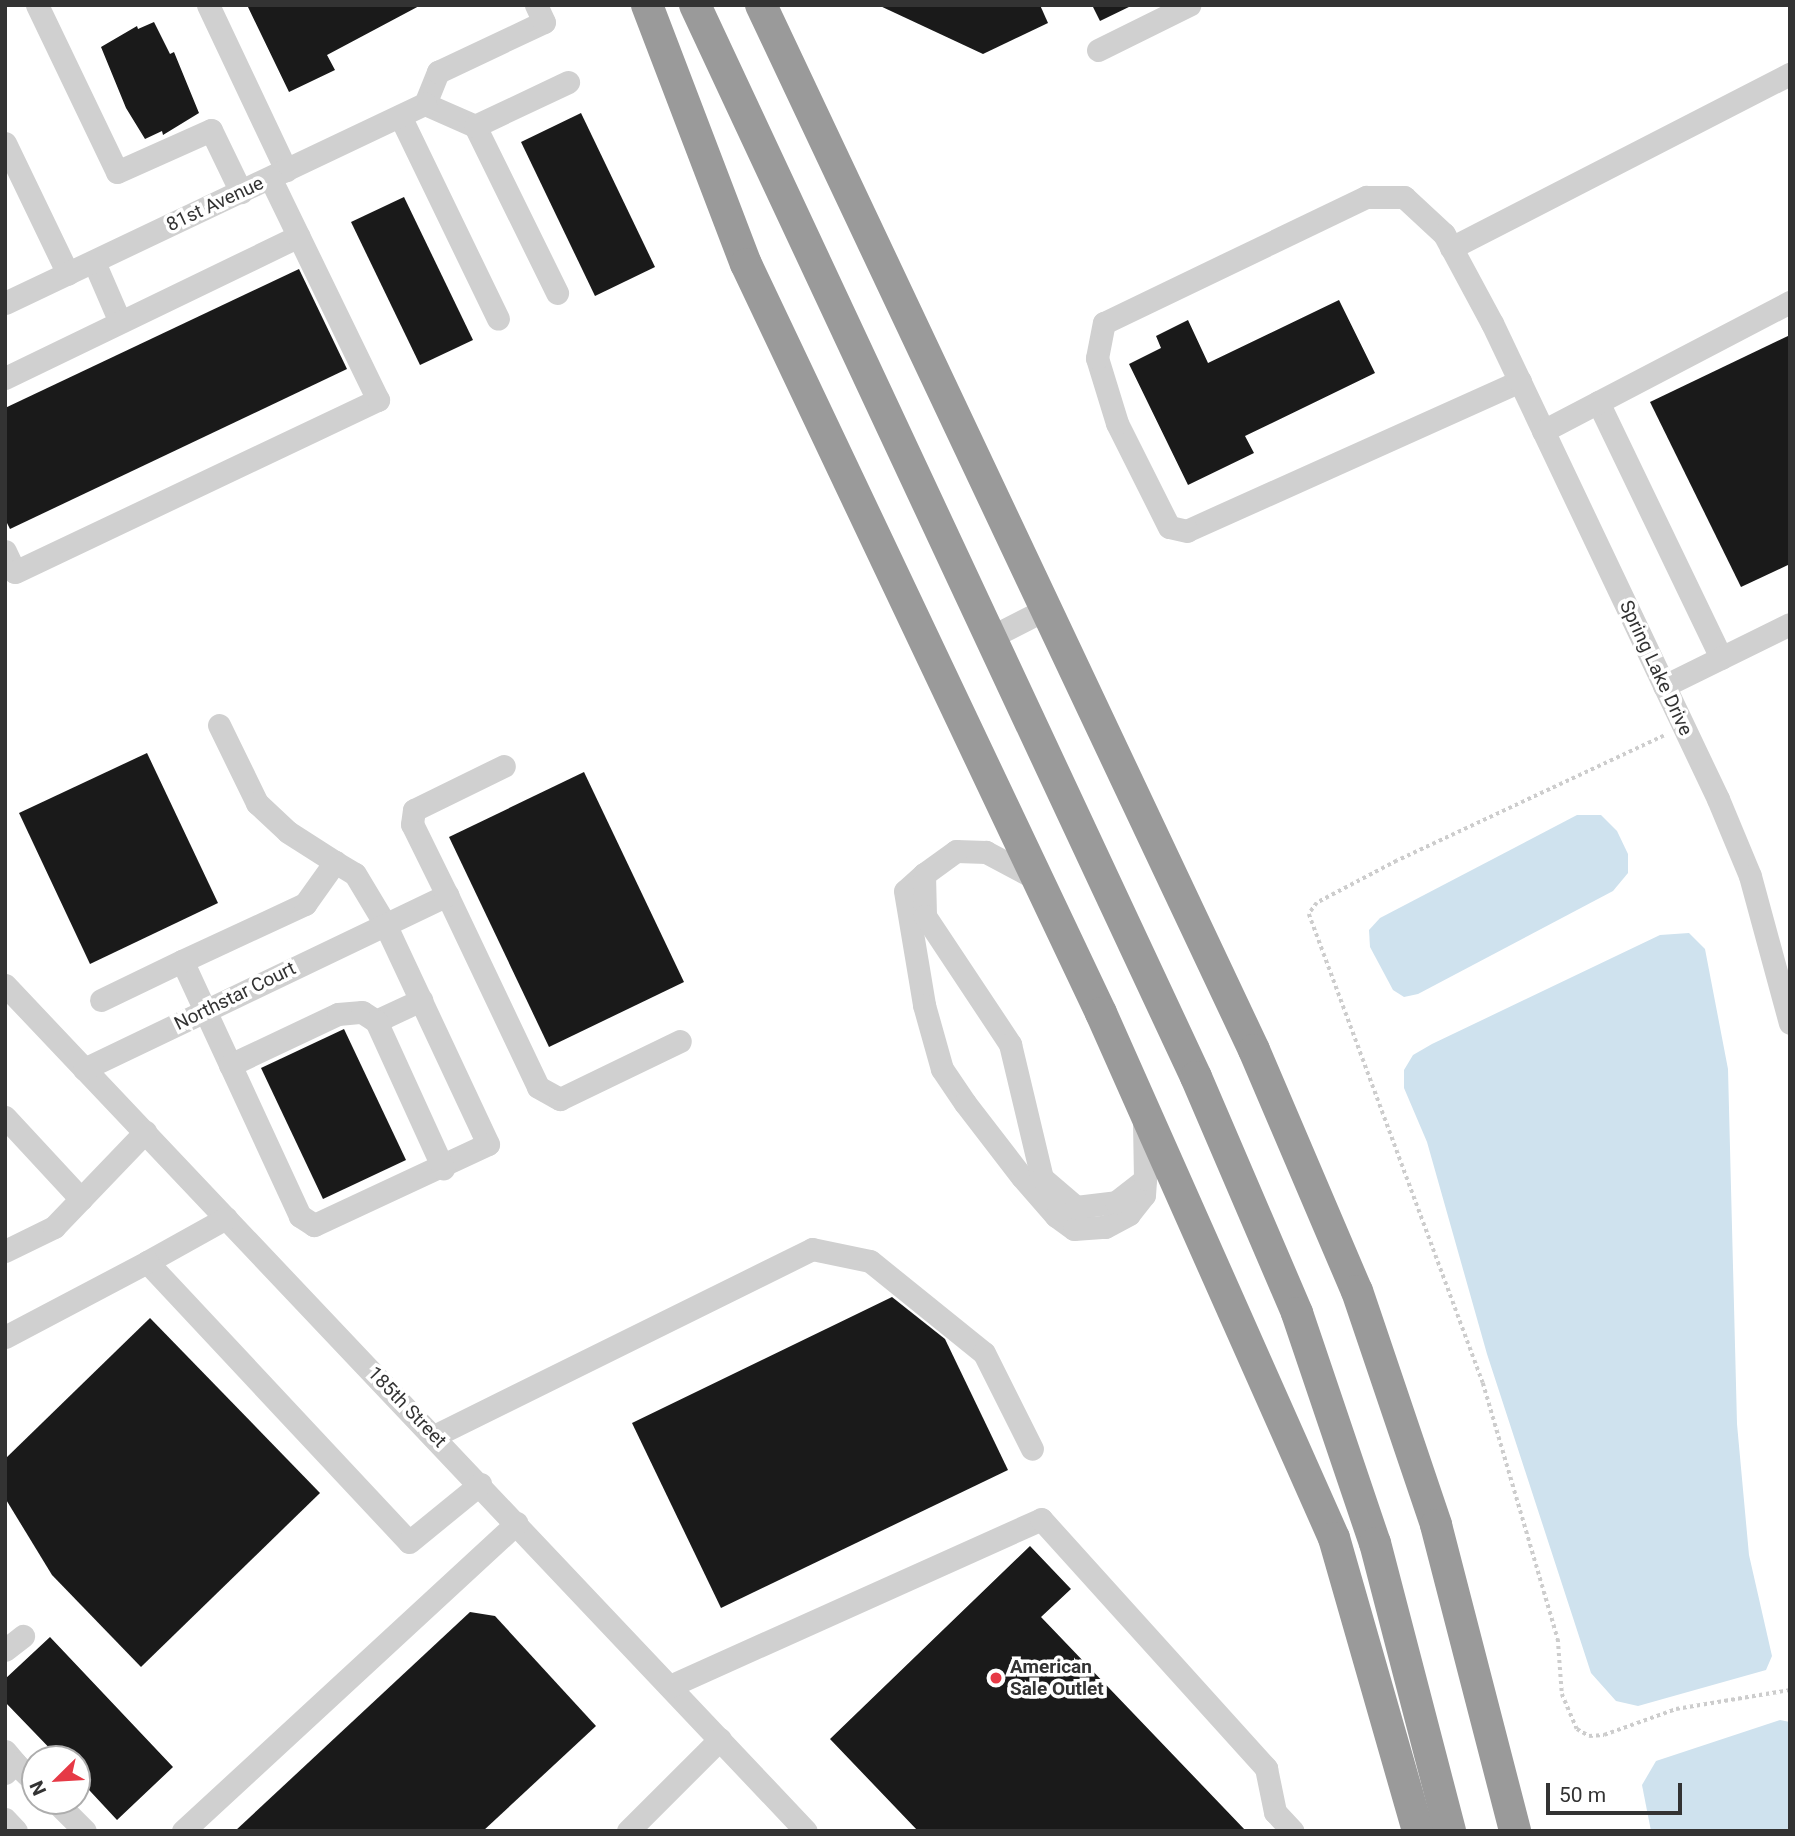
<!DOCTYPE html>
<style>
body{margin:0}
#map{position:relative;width:1795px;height:1836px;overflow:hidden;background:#fff;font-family:Roboto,sans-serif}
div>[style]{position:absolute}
.water>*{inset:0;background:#cfe2ee}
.building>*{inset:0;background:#1a1a1a}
.path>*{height:3.5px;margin-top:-1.75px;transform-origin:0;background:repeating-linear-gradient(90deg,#cdcdcd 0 3.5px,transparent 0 7px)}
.minor>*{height:23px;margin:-11.5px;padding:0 11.5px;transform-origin:11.5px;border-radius:11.5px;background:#d0d0d0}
.highway>*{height:32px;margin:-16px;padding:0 16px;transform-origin:16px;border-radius:16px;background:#9a9a9a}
.dots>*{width:19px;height:19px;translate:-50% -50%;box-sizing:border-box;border:4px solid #fff;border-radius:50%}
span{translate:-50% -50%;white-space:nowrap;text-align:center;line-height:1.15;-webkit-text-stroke:7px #fff;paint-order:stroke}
.street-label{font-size:19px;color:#333}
.poi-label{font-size:19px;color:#333;font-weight:700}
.left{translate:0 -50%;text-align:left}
.frame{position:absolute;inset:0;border:7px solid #333;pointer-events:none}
.north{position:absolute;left:21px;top:1745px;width:70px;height:70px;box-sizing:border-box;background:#fff;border:2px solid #adadad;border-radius:50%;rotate:246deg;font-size:19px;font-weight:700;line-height:28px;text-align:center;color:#333}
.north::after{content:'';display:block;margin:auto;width:24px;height:32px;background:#e63946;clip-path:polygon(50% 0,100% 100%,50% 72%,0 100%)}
.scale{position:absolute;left:1546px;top:1783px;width:136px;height:32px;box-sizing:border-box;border:4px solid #333;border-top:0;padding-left:9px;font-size:21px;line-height:24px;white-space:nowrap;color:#333;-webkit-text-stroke:5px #fff;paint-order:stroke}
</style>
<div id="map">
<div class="water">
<div style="clip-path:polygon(1577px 815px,1601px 815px,1617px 831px,1628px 854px,1628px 873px,1613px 891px,1418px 994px,1404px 997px,1393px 990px,1370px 947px,1369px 930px,1380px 918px)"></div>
<div style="clip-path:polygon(1689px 933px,1705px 949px,1728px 1069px,1737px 1424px,1749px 1555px,1772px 1656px,1766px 1670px,1638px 1706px,1616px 1701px,1591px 1673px,1487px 1354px,1427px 1142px,1404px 1088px,1404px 1070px,1413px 1055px,1432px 1044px,1660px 935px)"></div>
<div style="clip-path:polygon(1780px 1720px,1790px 1722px,1790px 1831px,1651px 1831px,1642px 1785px,1656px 1761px)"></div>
</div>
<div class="building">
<div style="clip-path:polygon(247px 5px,421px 5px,327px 55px,335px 70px,289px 92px)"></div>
<div style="clip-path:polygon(878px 5px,1040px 5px,1048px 23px,983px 54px)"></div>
<div style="clip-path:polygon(1092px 5px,1133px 5px,1100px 21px)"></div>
<div style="clip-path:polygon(154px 22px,170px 54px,174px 52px,199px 113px,163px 135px,162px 131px,145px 139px,126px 108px,101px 47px,137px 26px,138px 29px)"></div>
<div style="clip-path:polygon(581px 113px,655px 267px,595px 296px,521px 142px)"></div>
<div style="clip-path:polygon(404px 197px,473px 340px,420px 365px,351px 222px)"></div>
<div style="clip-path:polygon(299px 269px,347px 369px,10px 529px,5px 519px,5px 408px)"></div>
<div style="clip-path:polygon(1339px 300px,1375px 373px,1245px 436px,1254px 453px,1188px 485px,1129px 364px,1161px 348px,1156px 336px,1188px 320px,1208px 363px)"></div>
<div style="clip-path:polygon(1790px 335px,1790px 564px,1741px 587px,1650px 402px)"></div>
<div style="clip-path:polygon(147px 753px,218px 903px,90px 964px,19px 813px)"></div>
<div style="clip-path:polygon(584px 772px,684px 982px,549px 1047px,449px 837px)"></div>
<div style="clip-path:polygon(344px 1029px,406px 1160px,323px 1199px,261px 1068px)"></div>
<div style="clip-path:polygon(892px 1297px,945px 1339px,1008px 1470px,721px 1608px,632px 1423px)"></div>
<div style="clip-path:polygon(150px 1318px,320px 1493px,141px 1667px,52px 1575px,5px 1498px,5px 1459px)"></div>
<div style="clip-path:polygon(1030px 1546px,1071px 1589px,1041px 1617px,1246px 1831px,918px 1831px,830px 1739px)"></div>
<div style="clip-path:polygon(470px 1612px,495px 1616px,596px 1726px,483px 1831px,235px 1831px)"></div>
<div style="clip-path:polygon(50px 1637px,173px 1767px,117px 1820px,77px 1777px,77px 1759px,60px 1759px,5px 1702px,5px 1679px)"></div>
</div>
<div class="path">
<div style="left:1664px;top:736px;width:295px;rotate:154.9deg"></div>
<div style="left:1397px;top:861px;width:90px;rotate:152.3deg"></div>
<div style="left:1317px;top:903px;width:14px;rotate:126deg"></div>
<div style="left:1309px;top:914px;width:500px;rotate:69.65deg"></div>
<div style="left:1483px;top:1383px;width:267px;rotate:73.7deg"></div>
<div style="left:1558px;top:1639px;width:55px;rotate:85.8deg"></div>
<div style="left:1562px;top:1694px;width:38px;rotate:67deg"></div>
<div style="left:1577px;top:1729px;width:14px;rotate:30deg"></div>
<div style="left:1589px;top:1736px;width:15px;rotate:-4deg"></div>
<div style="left:1604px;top:1735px;width:77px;rotate:-19.9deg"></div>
<div style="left:1676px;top:1709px;width:116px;rotate:-9.5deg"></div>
</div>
<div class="minor">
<div style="left:37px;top:5px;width:185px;rotate:64.4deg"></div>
<div style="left:117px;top:172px;width:103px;rotate:-24.1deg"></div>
<div style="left:211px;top:130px;width:69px;rotate:64.2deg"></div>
<div style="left:208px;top:5px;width:183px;rotate:64.7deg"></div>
<div style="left:1098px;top:50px;width:102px;rotate:-26.3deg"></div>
<div style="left:425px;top:104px;width:55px;rotate:23.7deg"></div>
<div style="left:475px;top:126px;width:186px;rotate:63.8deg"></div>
<div style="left:425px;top:104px;width:35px;rotate:-68deg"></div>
<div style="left:438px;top:72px;width:117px;rotate:-25.3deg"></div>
<div style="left:544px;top:22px;width:19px;rotate:-115deg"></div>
<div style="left:400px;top:116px;width:225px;rotate:64.2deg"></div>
<div style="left:475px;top:126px;width:103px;rotate:-25.3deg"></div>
<div style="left:5px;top:143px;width:145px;rotate:64.3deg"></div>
<div style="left:1451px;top:248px;width:381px;rotate:-27.2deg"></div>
<div style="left:94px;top:262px;width:65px;rotate:66.6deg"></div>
<div style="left:5px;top:303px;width:465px;rotate:-25.4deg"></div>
<div style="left:5px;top:378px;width:326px;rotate:-25.8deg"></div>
<div style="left:1520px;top:381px;width:365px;rotate:155.8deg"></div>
<div style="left:1187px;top:531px;width:18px;rotate:-167deg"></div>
<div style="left:1169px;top:527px;width:116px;rotate:-116.6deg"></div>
<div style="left:1117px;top:423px;width:68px;rotate:-107.1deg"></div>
<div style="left:1097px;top:358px;width:36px;rotate:-79deg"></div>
<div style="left:1104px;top:323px;width:291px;rotate:-25.7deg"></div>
<div style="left:1366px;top:197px;width:38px"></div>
<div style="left:1404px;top:197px;width:54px;rotate:42.8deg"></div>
<div style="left:1444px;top:234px;width:101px;rotate:61.7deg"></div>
<div style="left:1492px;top:323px;width:527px;rotate:64.6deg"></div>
<div style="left:1718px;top:799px;width:83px;rotate:67.4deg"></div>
<div style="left:1750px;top:876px;width:152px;rotate:74.8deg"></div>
<div style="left:1598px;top:402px;width:284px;rotate:64.3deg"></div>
<div style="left:1543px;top:431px;width:279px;rotate:-27.6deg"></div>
<div style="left:5px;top:551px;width:23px;rotate:65deg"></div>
<div style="left:15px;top:572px;width:402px;rotate:-25.4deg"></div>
<div style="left:378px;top:400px;width:247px;rotate:-115.9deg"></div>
<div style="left:989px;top:638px;width:64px;rotate:-27deg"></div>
<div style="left:1664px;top:686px;width:140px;rotate:-26.2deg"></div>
<div style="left:219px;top:725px;width:87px;rotate:64deg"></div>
<div style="left:257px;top:803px;width:42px;rotate:43.1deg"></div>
<div style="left:288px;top:832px;width:56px;rotate:32.6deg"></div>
<div style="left:335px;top:862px;width:23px;rotate:31deg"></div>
<div style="left:355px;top:874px;width:58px;rotate:59deg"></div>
<div style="left:385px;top:924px;width:243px;rotate:64.9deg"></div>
<div style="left:488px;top:1144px;width:192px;rotate:155deg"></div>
<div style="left:314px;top:1225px;width:17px;rotate:-147deg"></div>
<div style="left:300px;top:1216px;width:281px;rotate:-114.8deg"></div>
<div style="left:182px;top:961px;width:136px;rotate:-24.9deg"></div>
<div style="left:305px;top:904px;width:52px;rotate:-54.5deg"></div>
<div style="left:924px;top:874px;width:25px;rotate:138deg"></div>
<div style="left:905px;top:891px;width:116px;rotate:80.5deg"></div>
<div style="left:924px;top:1005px;width:66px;rotate:74.3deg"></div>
<div style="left:942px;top:1069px;width:41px;rotate:55.9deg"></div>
<div style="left:965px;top:1103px;width:93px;rotate:52.4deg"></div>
<div style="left:1022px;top:1177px;width:52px;rotate:48.9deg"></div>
<div style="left:1056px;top:1216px;width:22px;rotate:36deg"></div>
<div style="left:1074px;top:1229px;width:31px;rotate:-4deg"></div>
<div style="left:1105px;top:1227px;width:27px;rotate:-28deg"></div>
<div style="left:1129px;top:1214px;width:24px;rotate:-52deg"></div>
<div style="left:1144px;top:1195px;width:13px;rotate:-86deg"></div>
<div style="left:1037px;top:879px;width:58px;rotate:-152.1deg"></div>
<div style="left:986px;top:852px;width:30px;rotate:-178deg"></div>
<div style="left:956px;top:851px;width:39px;rotate:144deg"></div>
<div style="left:924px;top:874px;width:42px;rotate:88.6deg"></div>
<div style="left:925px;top:916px;width:154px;rotate:56.4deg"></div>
<div style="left:1010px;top:1044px;width:138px;rotate:76.6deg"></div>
<div style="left:1042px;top:1178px;width:45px;rotate:40.5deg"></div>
<div style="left:1076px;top:1207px;width:40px;rotate:-7.1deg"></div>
<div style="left:1116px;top:1202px;width:37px;rotate:-38deg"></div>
<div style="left:1145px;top:1179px;width:58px;rotate:-91deg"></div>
<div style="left:447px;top:895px;width:212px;rotate:64.6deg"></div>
<div style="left:538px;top:1087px;width:25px;rotate:29deg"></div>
<div style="left:560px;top:1099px;width:133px;rotate:-25.8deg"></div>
<div style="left:5px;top:985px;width:1165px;rotate:46.57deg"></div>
<div style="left:101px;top:1000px;width:90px;rotate:-25.7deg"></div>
<div style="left:376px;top:1021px;width:50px;rotate:-25deg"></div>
<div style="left:230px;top:1065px;width:119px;rotate:-25.3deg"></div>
<div style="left:338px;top:1014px;width:24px;rotate:-5deg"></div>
<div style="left:362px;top:1012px;width:17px;rotate:33deg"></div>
<div style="left:376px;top:1021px;width:162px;rotate:65.5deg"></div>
<div style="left:84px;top:1069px;width:403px;rotate:-25.6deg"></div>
<div style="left:447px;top:895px;width:79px;rotate:-116.2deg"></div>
<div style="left:412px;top:824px;width:14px;rotate:-82deg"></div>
<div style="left:414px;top:810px;width:100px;rotate:-26.1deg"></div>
<div style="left:5px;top:1117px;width:112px;rotate:47.2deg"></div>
<div style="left:226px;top:1218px;width:90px;rotate:150.9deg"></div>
<div style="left:147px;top:1262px;width:383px;rotate:46.9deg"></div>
<div style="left:409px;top:1542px;width:92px;rotate:-39.2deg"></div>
<div style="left:5px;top:1251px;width:55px;rotate:-26.1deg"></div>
<div style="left:54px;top:1227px;width:132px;rotate:-46.2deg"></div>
<div style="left:5px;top:1337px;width:161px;rotate:-27.8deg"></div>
<div style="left:434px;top:1436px;width:422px;rotate:-26.3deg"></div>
<div style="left:812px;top:1249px;width:59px;rotate:11.7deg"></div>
<div style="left:870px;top:1261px;width:146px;rotate:38.9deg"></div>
<div style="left:984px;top:1353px;width:107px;rotate:63.4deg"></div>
<div style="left:5px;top:1650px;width:23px;rotate:-38deg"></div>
<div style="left:670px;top:1686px;width:407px;rotate:-24.2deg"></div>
<div style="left:1041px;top:1519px;width:336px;rotate:47.9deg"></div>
<div style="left:1266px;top:1768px;width:45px;rotate:78.4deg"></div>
<div style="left:1275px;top:1812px;width:26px;rotate:47deg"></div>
<div style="left:5px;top:1751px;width:16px;rotate:50deg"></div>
<div style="left:15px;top:1763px;width:14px;rotate:135deg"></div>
<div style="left:15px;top:1763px;width:28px;rotate:44deg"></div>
<div style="left:55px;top:1801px;width:42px;rotate:45deg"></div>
<div style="left:5px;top:1819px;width:16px;rotate:47deg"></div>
<div style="left:183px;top:1831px;width:454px;rotate:-42.7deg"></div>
<div style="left:628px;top:1831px;width:130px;rotate:-45deg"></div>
</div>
<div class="highway">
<div style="left:647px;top:5px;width:277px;rotate:69.1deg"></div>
<div style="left:746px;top:264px;width:829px;rotate:64.64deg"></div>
<div style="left:1101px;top:1013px;width:574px;rotate:66.07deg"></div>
<div style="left:1334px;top:1538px;width:305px;rotate:74deg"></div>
<div style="left:695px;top:5px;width:1183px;rotate:64.95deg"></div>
<div style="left:1196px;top:1077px;width:257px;rotate:66.8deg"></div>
<div style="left:1297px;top:1313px;width:243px;rotate:71.3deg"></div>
<div style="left:1375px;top:1543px;width:298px;rotate:75.4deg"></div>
<div style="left:761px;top:5px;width:1155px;rotate:64.74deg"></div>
<div style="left:1254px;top:1050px;width:262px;rotate:66.9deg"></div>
<div style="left:1357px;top:1291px;width:247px;rotate:71.3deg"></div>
<div style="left:1436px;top:1525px;width:316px;rotate:75.5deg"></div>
</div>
<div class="dots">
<div style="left:996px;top:1678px;background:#e63946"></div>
</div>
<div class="street-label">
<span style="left:215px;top:204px;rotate:-25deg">81st Avenue</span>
<span style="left:1656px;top:668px;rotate:65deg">Spring Lake Drive</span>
<span style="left:235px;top:996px;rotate:-26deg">Northstar Court</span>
<span style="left:407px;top:1407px;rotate:46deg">185th Street</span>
</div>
<div class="poi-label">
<span class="left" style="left:1010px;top:1678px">American<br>Sale Outlet</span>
</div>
<div class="frame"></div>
<div class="north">N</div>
<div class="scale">50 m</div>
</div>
